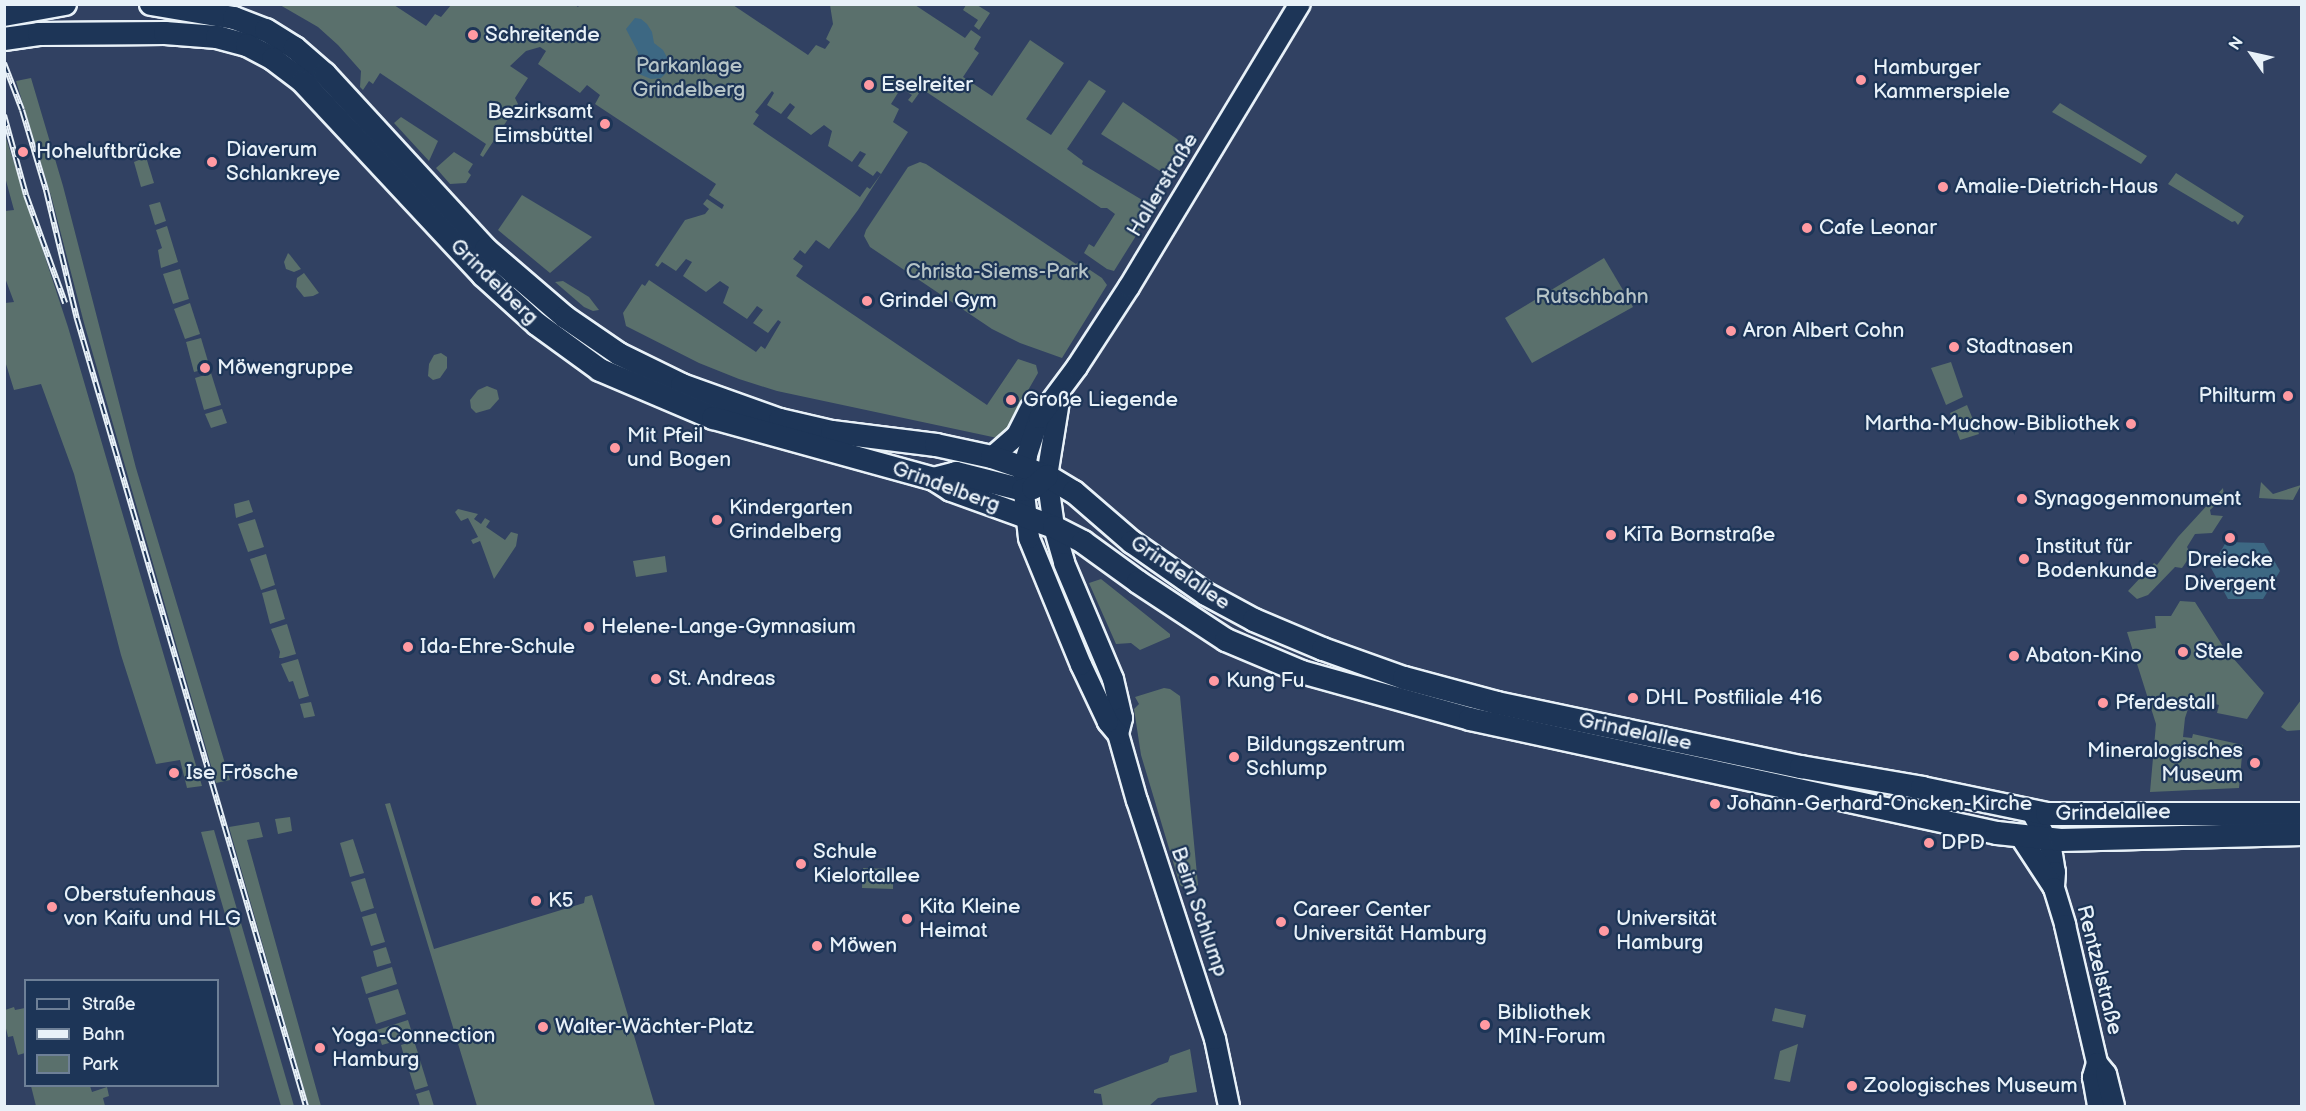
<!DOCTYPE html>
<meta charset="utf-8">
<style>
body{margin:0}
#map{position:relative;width:2306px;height:1111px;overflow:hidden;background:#314162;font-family:"Balsamiq Sans",sans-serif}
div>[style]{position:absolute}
.green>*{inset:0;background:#5a706c}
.water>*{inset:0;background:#3d6883}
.roads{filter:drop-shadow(2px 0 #e8f1f8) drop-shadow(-2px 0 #e8f1f8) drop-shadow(0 2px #e8f1f8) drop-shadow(0 -2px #e8f1f8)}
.secondary>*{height:20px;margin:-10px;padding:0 10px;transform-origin:10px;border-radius:10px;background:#1d3557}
.primary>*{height:22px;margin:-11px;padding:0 11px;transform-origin:11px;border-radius:11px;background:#1d3557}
.rail>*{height:6px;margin-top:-3px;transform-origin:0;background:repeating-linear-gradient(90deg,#1d3557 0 11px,#e8f1f8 0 22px);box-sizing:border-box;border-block:2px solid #e8f1f8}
.dots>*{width:16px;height:16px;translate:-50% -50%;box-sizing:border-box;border:3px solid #1d3557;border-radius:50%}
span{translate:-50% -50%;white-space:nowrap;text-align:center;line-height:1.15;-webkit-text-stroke:4.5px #1d3557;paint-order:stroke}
.poi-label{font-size:21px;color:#e8f1f8}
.left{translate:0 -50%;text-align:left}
.right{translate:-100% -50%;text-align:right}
.park-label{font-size:21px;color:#b6c4c7}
.street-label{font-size:21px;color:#e8f1f8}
.frame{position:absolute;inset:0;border:6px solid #e8f1f8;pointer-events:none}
.legend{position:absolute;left:24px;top:979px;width:195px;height:108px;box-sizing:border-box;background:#1d3557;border:2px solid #6e8097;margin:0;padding:8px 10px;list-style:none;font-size:18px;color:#e8f1f8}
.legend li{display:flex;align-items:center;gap:12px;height:30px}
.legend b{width:30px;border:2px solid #6e8097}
.north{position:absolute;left:2222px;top:24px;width:60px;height:60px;-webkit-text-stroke:4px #1d3557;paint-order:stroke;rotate:304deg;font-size:16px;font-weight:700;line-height:24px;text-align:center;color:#e8f1f8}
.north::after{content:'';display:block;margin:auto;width:21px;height:27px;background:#e8f1f8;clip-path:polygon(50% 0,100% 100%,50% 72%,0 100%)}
</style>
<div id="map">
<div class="green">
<div style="clip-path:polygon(evenodd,574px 4px,578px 7px,580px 4px,733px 5px,808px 55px,816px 45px,825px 49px,830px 42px,826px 39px,833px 24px,830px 5px,915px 5px,965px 38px,971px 30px,981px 37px,974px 49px,979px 53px,963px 77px,992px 96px,1030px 40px,1064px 63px,1026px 119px,1051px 135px,1089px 80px,1106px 91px,1067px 149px,1083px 161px,1082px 164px,1154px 207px,1114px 271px,1107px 269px,1084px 253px,1089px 244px,1094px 247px,1115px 214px,1107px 208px,1101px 208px,922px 89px,912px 103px,908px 100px,912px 95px,901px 88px,891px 104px,899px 109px,893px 122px,908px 132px,858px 210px,829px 249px,816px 240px,805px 254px,800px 250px,793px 259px,803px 266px,796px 276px,987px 405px,1018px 359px,1036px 365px,1038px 373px,1011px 420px,1010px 427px,1002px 439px,777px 391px,739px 379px,699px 363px,626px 326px,623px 313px,642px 284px,645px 286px,649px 280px,756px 352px,761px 346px,765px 349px,781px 322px,778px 320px,768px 333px,753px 323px,763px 310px,757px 306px,747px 319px,723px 303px,729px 287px,720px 281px,706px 292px,683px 276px,692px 262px,686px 259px,676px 271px,662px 262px,658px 267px,655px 265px,685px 220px,705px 214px,709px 209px,703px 204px,707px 199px,722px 209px,724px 205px,709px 195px,716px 184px,595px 104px,600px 95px,587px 85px,580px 93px,538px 64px,546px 51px,540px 47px,526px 51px,510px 66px,528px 78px,515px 98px,518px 104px,483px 157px,480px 155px,486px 144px,380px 73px,373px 84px,369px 81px,363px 90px,360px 87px,361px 71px,338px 45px,318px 27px,280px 5px,394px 5px,426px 26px,435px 14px,441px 17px,451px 5px,574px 4px,772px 91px,774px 93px,767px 105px,781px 114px,790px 103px,795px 107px,787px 118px,811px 135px,824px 125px,832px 131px,828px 146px,852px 162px,860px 151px,866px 154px,858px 166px,873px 176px,877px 171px,881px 174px,870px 189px,867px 187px,860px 197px,753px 124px,759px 115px,755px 112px,772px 91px)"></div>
<div style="clip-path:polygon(966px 5px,977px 5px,990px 13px,979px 30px,974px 26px,978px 20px,963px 10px)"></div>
<div style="clip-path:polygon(31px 78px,63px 186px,136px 468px,230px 780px,216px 783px,84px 323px,52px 199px,16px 81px)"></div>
<div style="clip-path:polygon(1123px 102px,1177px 139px,1181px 144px,1182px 162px,1171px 178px,1101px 134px)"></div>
<div style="clip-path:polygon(2060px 103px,2147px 156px,2141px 164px,2052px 112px)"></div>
<div style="clip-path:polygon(401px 117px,438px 141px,429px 161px,394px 123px)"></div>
<div style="clip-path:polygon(4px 132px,68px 327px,202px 786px,187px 788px,180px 760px,156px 764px,121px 655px,74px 474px,41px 384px,14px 390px,5px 361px,5px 303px,14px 302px,5px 278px,5px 211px,14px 210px,5px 177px)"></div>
<div style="clip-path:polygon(454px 152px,473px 164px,468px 172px,471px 175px,466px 183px,450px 184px,436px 168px)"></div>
<div style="clip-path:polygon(146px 157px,154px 183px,141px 187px,134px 162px)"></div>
<div style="clip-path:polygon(920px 162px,926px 164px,1076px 264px,1078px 262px,1102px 278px,1107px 285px,1062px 358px,1020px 343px,992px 329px,870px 247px,864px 236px,866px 230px,908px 167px)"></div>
<div style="clip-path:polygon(2176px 173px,2244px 216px,2238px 225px,2235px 221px,2232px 222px,2168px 184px)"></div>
<div style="clip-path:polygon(522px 195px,592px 237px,550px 273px,498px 230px)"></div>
<div style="clip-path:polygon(160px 202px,166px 221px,155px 225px,149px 205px)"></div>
<div style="clip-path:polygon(167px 226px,178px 262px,161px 268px,158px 250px,162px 248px,156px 230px)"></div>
<div style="clip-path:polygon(288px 253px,290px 255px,301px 269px,294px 272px,286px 269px,284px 262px)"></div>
<div style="clip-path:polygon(1604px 258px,1633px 307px,1532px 363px,1505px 318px)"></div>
<div style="clip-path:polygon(180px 269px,189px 299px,173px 304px,163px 274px)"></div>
<div style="clip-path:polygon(304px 273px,319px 293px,313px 296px,304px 297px,296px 287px,297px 278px)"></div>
<div style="clip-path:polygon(563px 281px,589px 297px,599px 310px,593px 311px,584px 307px,555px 282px)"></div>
<div style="clip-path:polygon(190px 303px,200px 334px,185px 339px,174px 309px)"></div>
<div style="clip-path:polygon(201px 338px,210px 368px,194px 372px,186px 342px)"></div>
<div style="clip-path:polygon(441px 353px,447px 357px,447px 368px,440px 378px,433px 380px,428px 376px,429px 364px,434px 355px)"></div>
<div style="clip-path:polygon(1951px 362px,1963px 397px,1946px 405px,1931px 368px)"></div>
<div style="clip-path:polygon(211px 373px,221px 405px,204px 410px,195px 378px)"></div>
<div style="clip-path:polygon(487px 386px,497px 390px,499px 399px,490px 409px,476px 413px,471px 408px,470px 400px,478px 390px)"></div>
<div style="clip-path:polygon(1967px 405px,1979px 434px,1960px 440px,1950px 413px)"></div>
<div style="clip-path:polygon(222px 409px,227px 423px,211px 428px,205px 414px)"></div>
<div style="clip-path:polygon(2261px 482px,2273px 494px,2301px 485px,2293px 500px,2259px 498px)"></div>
<div style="clip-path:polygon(2223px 488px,2224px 497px,2210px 510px,2211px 515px,2223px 516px,2212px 533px,2195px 534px,2187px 547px,2191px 555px,2182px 568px,2175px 567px,2148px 595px,2137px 599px,2128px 591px,2154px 563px,2157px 565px,2178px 537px)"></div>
<div style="clip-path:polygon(249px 500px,253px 512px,236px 518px,234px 504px)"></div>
<div style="clip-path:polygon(458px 509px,478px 514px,474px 519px,481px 524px,485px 518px,490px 521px,486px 527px,505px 540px,511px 532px,518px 534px,516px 546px,494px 579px,480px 541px,473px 544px,471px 540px,478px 537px,468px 518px,461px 521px,455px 512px)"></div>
<div style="clip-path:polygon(255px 519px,264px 547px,248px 552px,238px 524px)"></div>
<div style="clip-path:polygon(266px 554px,275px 585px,261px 590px,250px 559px)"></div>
<div style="clip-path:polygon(665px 556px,667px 572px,636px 577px,633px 561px)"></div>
<div style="clip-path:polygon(1101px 579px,1170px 634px,1170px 637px,1140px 650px,1131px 643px,1116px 644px,1089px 583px)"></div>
<div style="clip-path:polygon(276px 589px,285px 619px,270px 624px,262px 593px)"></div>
<div style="clip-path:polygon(2180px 601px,2195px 602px,2224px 648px,2264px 693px,2247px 719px,2217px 713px,2219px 705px,2200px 700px,2198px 711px,2188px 709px,2185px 718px,2183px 737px,2192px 738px,2193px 734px,2243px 745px,2239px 788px,2150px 792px,2156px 724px,2127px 632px,2156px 628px,2155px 616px,2171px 616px)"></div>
<div style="clip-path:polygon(287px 624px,296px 654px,282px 658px,279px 658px,280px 652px,271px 629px)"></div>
<div style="clip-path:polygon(298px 659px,309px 696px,299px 699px,293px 681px,289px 682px,281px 664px)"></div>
<div style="clip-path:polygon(1164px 688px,1170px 689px,1180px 696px,1198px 885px,1191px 894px,1180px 885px,1141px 755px,1134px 709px,1139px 704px,1135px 697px)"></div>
<div style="clip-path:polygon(2301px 700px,2301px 730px,2287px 731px,2281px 727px)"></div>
<div style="clip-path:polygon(311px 702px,315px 716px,304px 718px,300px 704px)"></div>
<div style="clip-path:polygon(390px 803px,434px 949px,584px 903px,585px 897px,592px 895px,655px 1106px,477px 1106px,385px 804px)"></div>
<div style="clip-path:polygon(290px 817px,292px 831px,278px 834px,275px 819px)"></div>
<div style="clip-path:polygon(259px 822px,263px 837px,247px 840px,321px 1106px,309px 1106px,229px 827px)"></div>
<div style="clip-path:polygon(214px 830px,294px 1106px,281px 1106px,201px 832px)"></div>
<div style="clip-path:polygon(353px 839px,364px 873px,350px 877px,340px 843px)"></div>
<div style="clip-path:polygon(863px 868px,893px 869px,893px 889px,862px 888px)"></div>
<div style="clip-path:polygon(365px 878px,374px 908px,361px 912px,351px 882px)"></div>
<div style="clip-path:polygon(376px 913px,385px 942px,371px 946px,362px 917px)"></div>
<div style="clip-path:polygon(386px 947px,391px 963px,377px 967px,373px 951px)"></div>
<div style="clip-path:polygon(392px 967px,397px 984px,366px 994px,361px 977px)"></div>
<div style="clip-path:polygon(398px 989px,406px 1014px,376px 1024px,368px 998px)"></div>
<div style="clip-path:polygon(14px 1007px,15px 1010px,25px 1008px,25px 1053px,18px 1055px,13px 1036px,8px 1037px,5px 1024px,5px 1010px)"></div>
<div style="clip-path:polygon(1775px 1008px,1806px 1015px,1803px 1028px,1772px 1021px)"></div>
<div style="clip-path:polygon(408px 1020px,413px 1036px,382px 1045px,377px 1030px)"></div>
<div style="clip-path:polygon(414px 1041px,419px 1056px,405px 1060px,401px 1045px)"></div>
<div style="clip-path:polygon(1798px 1044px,1790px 1082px,1774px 1079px,1780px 1051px)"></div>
<div style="clip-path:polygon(1190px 1049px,1197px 1092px,1158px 1098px,1149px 1106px,1103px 1106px,1101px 1094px,1094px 1093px,1094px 1090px,1168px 1062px,1170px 1056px)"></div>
<div style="clip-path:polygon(420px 1060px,428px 1086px,415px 1090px,407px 1064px)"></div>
<div style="clip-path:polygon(31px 1086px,90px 1086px,92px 1092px,107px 1087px,109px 1096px,103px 1098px,105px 1106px,36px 1106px)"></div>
<div style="clip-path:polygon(429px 1090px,434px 1106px,420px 1106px,416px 1094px)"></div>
</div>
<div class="water">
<div style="clip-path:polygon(635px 18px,641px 19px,647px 24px,652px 32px,654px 43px,663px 50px,669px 61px,668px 71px,661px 78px,651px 79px,639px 74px,636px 69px,638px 52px,626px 29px)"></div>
<div style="clip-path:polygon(2226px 542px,2264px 543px,2280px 571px,2263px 599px,2228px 599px,2211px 568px)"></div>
</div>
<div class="roads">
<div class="secondary">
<div style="left:1060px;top:395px;width:82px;rotate:99.1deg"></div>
<div style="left:1047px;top:476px;width:51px;rotate:82.2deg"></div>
<div style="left:1054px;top:527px;width:37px;rotate:74deg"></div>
<div style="left:1064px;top:563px;width:126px;rotate:67.1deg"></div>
<div style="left:1113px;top:679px;width:40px;rotate:77deg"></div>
<div style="left:1122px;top:718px;width:16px;rotate:104deg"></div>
<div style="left:992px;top:457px;width:33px;rotate:-41deg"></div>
<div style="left:1017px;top:435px;width:31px;rotate:-63deg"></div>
<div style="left:2032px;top:812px;width:41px;rotate:62.2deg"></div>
<div style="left:2051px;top:848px;width:24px;rotate:81deg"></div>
<div style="left:2055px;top:872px;width:16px;rotate:94deg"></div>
<div style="left:2020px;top:836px;width:62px;rotate:56.8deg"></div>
<div style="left:2054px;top:888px;width:39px;rotate:73deg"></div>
<div style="left:2065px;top:925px;width:142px;rotate:76.9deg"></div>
<div style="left:2097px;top:1063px;width:15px;rotate:106deg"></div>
<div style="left:2093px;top:1077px;width:29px;rotate:80deg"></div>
<div style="left:2097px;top:1063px;width:14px;rotate:51deg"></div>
<div style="left:2106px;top:1074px;width:33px;rotate:76deg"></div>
<div style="left:1229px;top:1106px;width:68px;rotate:-101.8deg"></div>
<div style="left:1215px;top:1039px;width:250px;rotate:-108.1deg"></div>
<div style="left:1137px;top:801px;width:70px;rotate:-105.8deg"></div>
<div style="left:1118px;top:734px;width:16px;rotate:-130deg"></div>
<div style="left:1108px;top:722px;width:63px;rotate:-115.3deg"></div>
<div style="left:1081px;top:665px;width:137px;rotate:-112.3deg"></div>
<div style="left:1029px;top:538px;width:54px;rotate:-96.3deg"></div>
<div style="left:1023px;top:484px;width:29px;rotate:-82deg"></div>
<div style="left:1027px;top:455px;width:39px;rotate:-72deg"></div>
<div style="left:1039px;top:418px;width:64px;rotate:-53.3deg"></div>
<div style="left:1077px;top:367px;width:95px;rotate:-57deg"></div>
<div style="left:1129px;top:287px;width:331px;rotate:-58.9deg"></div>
</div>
<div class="primary">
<div style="left:151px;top:4px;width:84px;rotate:9.6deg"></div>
<div style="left:234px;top:18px;width:34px;rotate:21deg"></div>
<div style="left:266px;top:30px;width:34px;rotate:32deg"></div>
<div style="left:295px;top:48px;width:40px;rotate:41deg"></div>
<div style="left:325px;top:74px;width:238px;rotate:47.4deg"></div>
<div style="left:486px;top:249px;width:104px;rotate:40.7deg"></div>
<div style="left:565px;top:317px;width:65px;rotate:34.4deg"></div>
<div style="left:619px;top:354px;width:70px;rotate:26.2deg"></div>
<div style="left:682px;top:385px;width:104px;rotate:19.7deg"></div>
<div style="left:780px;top:420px;width:53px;rotate:13deg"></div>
<div style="left:832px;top:432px;width:105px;rotate:7.1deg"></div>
<div style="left:936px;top:445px;width:57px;rotate:12.1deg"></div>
<div style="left:992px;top:457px;width:58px;rotate:19.1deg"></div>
<div style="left:1047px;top:476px;width:31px;rotate:31deg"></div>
<div style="left:1074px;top:492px;width:77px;rotate:40.8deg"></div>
<div style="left:1132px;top:542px;width:90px;rotate:35.1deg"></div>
<div style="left:1206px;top:594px;width:55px;rotate:28.4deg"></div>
<div style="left:1254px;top:620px;width:75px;rotate:22.8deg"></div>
<div style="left:1323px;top:649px;width:86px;rotate:19.7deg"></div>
<div style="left:1404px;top:678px;width:96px;rotate:15deg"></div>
<div style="left:1497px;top:703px;width:311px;rotate:11.9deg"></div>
<div style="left:1801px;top:767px;width:123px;rotate:9.8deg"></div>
<div style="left:1922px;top:788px;width:128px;rotate:11.7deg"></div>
<div style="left:2047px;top:814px;width:255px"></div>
<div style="left:4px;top:15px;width:62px;rotate:-10.2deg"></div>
<div style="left:4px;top:39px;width:35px;rotate:-8deg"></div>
<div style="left:39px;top:34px;width:126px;rotate:-0.5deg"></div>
<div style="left:165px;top:33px;width:52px;rotate:4.4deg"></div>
<div style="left:217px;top:37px;width:31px;rotate:15deg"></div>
<div style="left:247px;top:45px;width:30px;rotate:28deg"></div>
<div style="left:273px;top:59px;width:38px;rotate:37deg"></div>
<div style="left:303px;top:82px;width:264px;rotate:47deg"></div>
<div style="left:483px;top:275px;width:73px;rotate:42.2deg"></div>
<div style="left:537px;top:324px;width:78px;rotate:36.1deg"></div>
<div style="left:600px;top:370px;width:123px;rotate:23deg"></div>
<div style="left:713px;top:418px;width:229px;rotate:15.4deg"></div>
<div style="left:934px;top:479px;width:20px;rotate:33deg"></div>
<div style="left:951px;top:490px;width:109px;rotate:19.8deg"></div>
<div style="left:1054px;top:527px;width:33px;rotate:27deg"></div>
<div style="left:1083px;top:542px;width:68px;rotate:36deg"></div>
<div style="left:1138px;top:582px;width:105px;rotate:33.4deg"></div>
<div style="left:1226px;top:640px;width:82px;rotate:22.8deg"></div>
<div style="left:1302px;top:672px;width:174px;rotate:15.6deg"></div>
<div style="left:1470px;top:719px;width:539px;rotate:12.21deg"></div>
<div style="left:1997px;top:833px;width:64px;rotate:6.2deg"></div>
<div style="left:2061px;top:840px;width:241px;rotate:-1.4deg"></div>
<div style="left:934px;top:479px;width:23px;rotate:-15deg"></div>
<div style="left:956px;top:473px;width:69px;rotate:14.2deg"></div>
<div style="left:1023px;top:490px;width:10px;rotate:-11deg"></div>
<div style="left:1033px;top:488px;width:18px;rotate:-41deg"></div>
</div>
</div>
<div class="rail">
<div style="left:4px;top:63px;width:50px;rotate:69deg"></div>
<div style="left:22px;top:110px;width:84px;rotate:73.3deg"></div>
<div style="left:46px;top:190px;width:133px;rotate:76.5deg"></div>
<div style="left:77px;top:319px;width:820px;rotate:73.78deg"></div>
<div style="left:4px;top:115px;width:83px;rotate:74.6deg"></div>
<div style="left:26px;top:195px;width:115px;rotate:70.1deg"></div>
</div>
<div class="dots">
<div style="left:473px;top:35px;background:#ff9aa2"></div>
<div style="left:1861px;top:80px;background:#ff9aa2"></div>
<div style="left:869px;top:85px;background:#ff9aa2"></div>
<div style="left:605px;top:124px;background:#ff9aa2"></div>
<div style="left:23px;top:152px;background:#ff9aa2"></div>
<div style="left:212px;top:162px;background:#ff9aa2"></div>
<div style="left:1943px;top:187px;background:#ff9aa2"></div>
<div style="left:1807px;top:228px;background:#ff9aa2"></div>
<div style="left:867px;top:301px;background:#ff9aa2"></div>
<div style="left:1731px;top:331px;background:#ff9aa2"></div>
<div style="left:1954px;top:347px;background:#ff9aa2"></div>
<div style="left:205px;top:368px;background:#ff9aa2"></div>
<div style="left:2288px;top:396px;background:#ff9aa2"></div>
<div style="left:1011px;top:400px;background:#ff9aa2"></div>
<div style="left:2131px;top:424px;background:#ff9aa2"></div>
<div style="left:615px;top:448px;background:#ff9aa2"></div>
<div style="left:2022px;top:499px;background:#ff9aa2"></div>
<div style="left:717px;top:520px;background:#ff9aa2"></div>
<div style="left:1611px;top:535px;background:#ff9aa2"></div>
<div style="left:2230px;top:538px;background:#ff9aa2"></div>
<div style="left:2024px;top:559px;background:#ff9aa2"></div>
<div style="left:589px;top:627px;background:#ff9aa2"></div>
<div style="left:408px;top:647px;background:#ff9aa2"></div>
<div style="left:2183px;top:652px;background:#ff9aa2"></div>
<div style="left:2014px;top:656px;background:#ff9aa2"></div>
<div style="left:656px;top:679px;background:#ff9aa2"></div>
<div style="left:1214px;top:681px;background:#ff9aa2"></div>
<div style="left:1633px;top:698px;background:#ff9aa2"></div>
<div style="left:2103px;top:703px;background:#ff9aa2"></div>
<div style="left:1234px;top:757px;background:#ff9aa2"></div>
<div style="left:2255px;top:763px;background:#ff9aa2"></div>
<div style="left:174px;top:773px;background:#ff9aa2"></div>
<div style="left:1715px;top:804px;background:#ff9aa2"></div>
<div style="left:1929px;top:843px;background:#ff9aa2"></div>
<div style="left:801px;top:864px;background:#ff9aa2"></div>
<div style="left:536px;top:901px;background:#ff9aa2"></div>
<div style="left:52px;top:907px;background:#ff9aa2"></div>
<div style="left:907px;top:919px;background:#ff9aa2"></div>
<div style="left:1281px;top:922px;background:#ff9aa2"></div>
<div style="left:1604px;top:931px;background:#ff9aa2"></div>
<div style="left:817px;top:946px;background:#ff9aa2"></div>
<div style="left:1485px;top:1025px;background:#ff9aa2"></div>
<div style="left:543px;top:1027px;background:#ff9aa2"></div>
<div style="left:320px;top:1048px;background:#ff9aa2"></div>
<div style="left:1852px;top:1086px;background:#ff9aa2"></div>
</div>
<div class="poi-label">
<span class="left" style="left:485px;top:35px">Schreitende</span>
<span class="left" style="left:1873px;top:80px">Hamburger<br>Kammerspiele</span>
<span class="left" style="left:881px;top:85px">Eselreiter</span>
<span class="right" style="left:593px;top:124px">Bezirksamt<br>Eimsbüttel</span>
<span class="left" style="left:226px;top:162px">Diaverum<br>Schlankreye</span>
<span class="left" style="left:36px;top:152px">Hoheluftbrücke</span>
<span class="left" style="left:1955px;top:187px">Amalie-Dietrich-Haus</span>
<span class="left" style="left:1819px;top:228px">Cafe Leonar</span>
<span class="left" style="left:879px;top:301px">Grindel Gym</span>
<span class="left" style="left:1743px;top:331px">Aron Albert Cohn</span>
<span class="left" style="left:1966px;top:347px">Stadtnasen</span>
<span class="left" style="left:217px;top:368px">Möwengruppe</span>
<span class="right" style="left:2276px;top:396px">Philturm</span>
<span class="left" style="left:1023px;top:400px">Große Liegende</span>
<span class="right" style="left:2119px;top:424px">Martha-Muchow-Bibliothek</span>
<span class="left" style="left:627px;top:448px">Mit Pfeil<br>und Bogen</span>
<span class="left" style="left:2034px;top:499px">Synagogenmonument</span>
<span class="left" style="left:729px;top:520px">Kindergarten<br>Grindelberg</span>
<span class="left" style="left:1623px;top:535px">KiTa Bornstraße</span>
<span class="left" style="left:2036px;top:559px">Institut für<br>Bodenkunde</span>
<span style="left:2230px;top:572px">Dreiecke<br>Divergent</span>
<span class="left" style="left:601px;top:627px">Helene-Lange-Gymnasium</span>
<span class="left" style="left:420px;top:647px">Ida-Ehre-Schule</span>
<span class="left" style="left:2195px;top:652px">Stele</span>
<span class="left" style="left:2026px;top:656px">Abaton-Kino</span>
<span class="left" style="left:668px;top:679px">St. Andreas</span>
<span class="left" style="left:1226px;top:681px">Kung Fu</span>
<span class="left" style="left:1645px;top:698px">DHL Postfiliale 416</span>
<span class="left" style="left:2115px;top:703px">Pferdestall</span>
<span class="left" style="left:1246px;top:757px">Bildungszentrum<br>Schlump</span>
<span class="right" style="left:2243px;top:763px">Mineralogisches<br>Museum</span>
<span class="left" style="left:186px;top:773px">Ise Frösche</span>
<span class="left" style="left:1727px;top:804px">Johann-Gerhard-Oncken-Kirche</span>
<span class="left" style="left:1941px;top:843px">DPD</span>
<span class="left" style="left:813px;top:864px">Schule<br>Kielortallee</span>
<span class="left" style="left:64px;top:907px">Oberstufenhaus<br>von Kaifu und HLG</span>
<span class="left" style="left:548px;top:901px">K5</span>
<span class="left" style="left:919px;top:919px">Kita Kleine<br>Heimat</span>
<span class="left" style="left:1293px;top:922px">Career Center<br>Universität Hamburg</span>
<span class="left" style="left:1616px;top:931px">Universität<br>Hamburg</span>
<span class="left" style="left:829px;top:946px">Möwen</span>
<span class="left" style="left:1497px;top:1025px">Bibliothek<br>MIN-Forum</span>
<span class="left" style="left:555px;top:1027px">Walter-Wächter-Platz</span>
<span class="left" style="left:332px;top:1048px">Yoga-Connection<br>Hamburg</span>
<span class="left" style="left:1864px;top:1086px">Zoologisches Museum</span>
</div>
<div class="park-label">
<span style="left:689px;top:78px">Parkanlage<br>Grindelberg</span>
<span style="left:997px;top:272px">Christa-Siems-Park</span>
<span style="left:1592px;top:297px">Rutschbahn</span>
</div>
<div class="street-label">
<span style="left:1163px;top:185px;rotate:-59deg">Hallerstraße</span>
<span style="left:494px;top:282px;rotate:44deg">Grindelberg</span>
<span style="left:946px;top:487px;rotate:20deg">Grindelberg</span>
<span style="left:1180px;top:573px;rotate:34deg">Grindelallee</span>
<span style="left:1635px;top:732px;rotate:12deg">Grindelallee</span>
<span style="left:2113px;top:813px;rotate:-1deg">Grindelallee</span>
<span style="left:1199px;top:912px;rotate:71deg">Beim Schlump</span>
<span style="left:2099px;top:970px;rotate:76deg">Rentzelstraße</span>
</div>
<div class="frame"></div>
<ul class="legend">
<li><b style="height:8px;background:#1d3557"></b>Straße</li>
<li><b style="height:8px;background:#e8f1f8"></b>Bahn</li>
<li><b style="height:16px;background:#5a706c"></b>Park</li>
</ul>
<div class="north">N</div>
</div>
